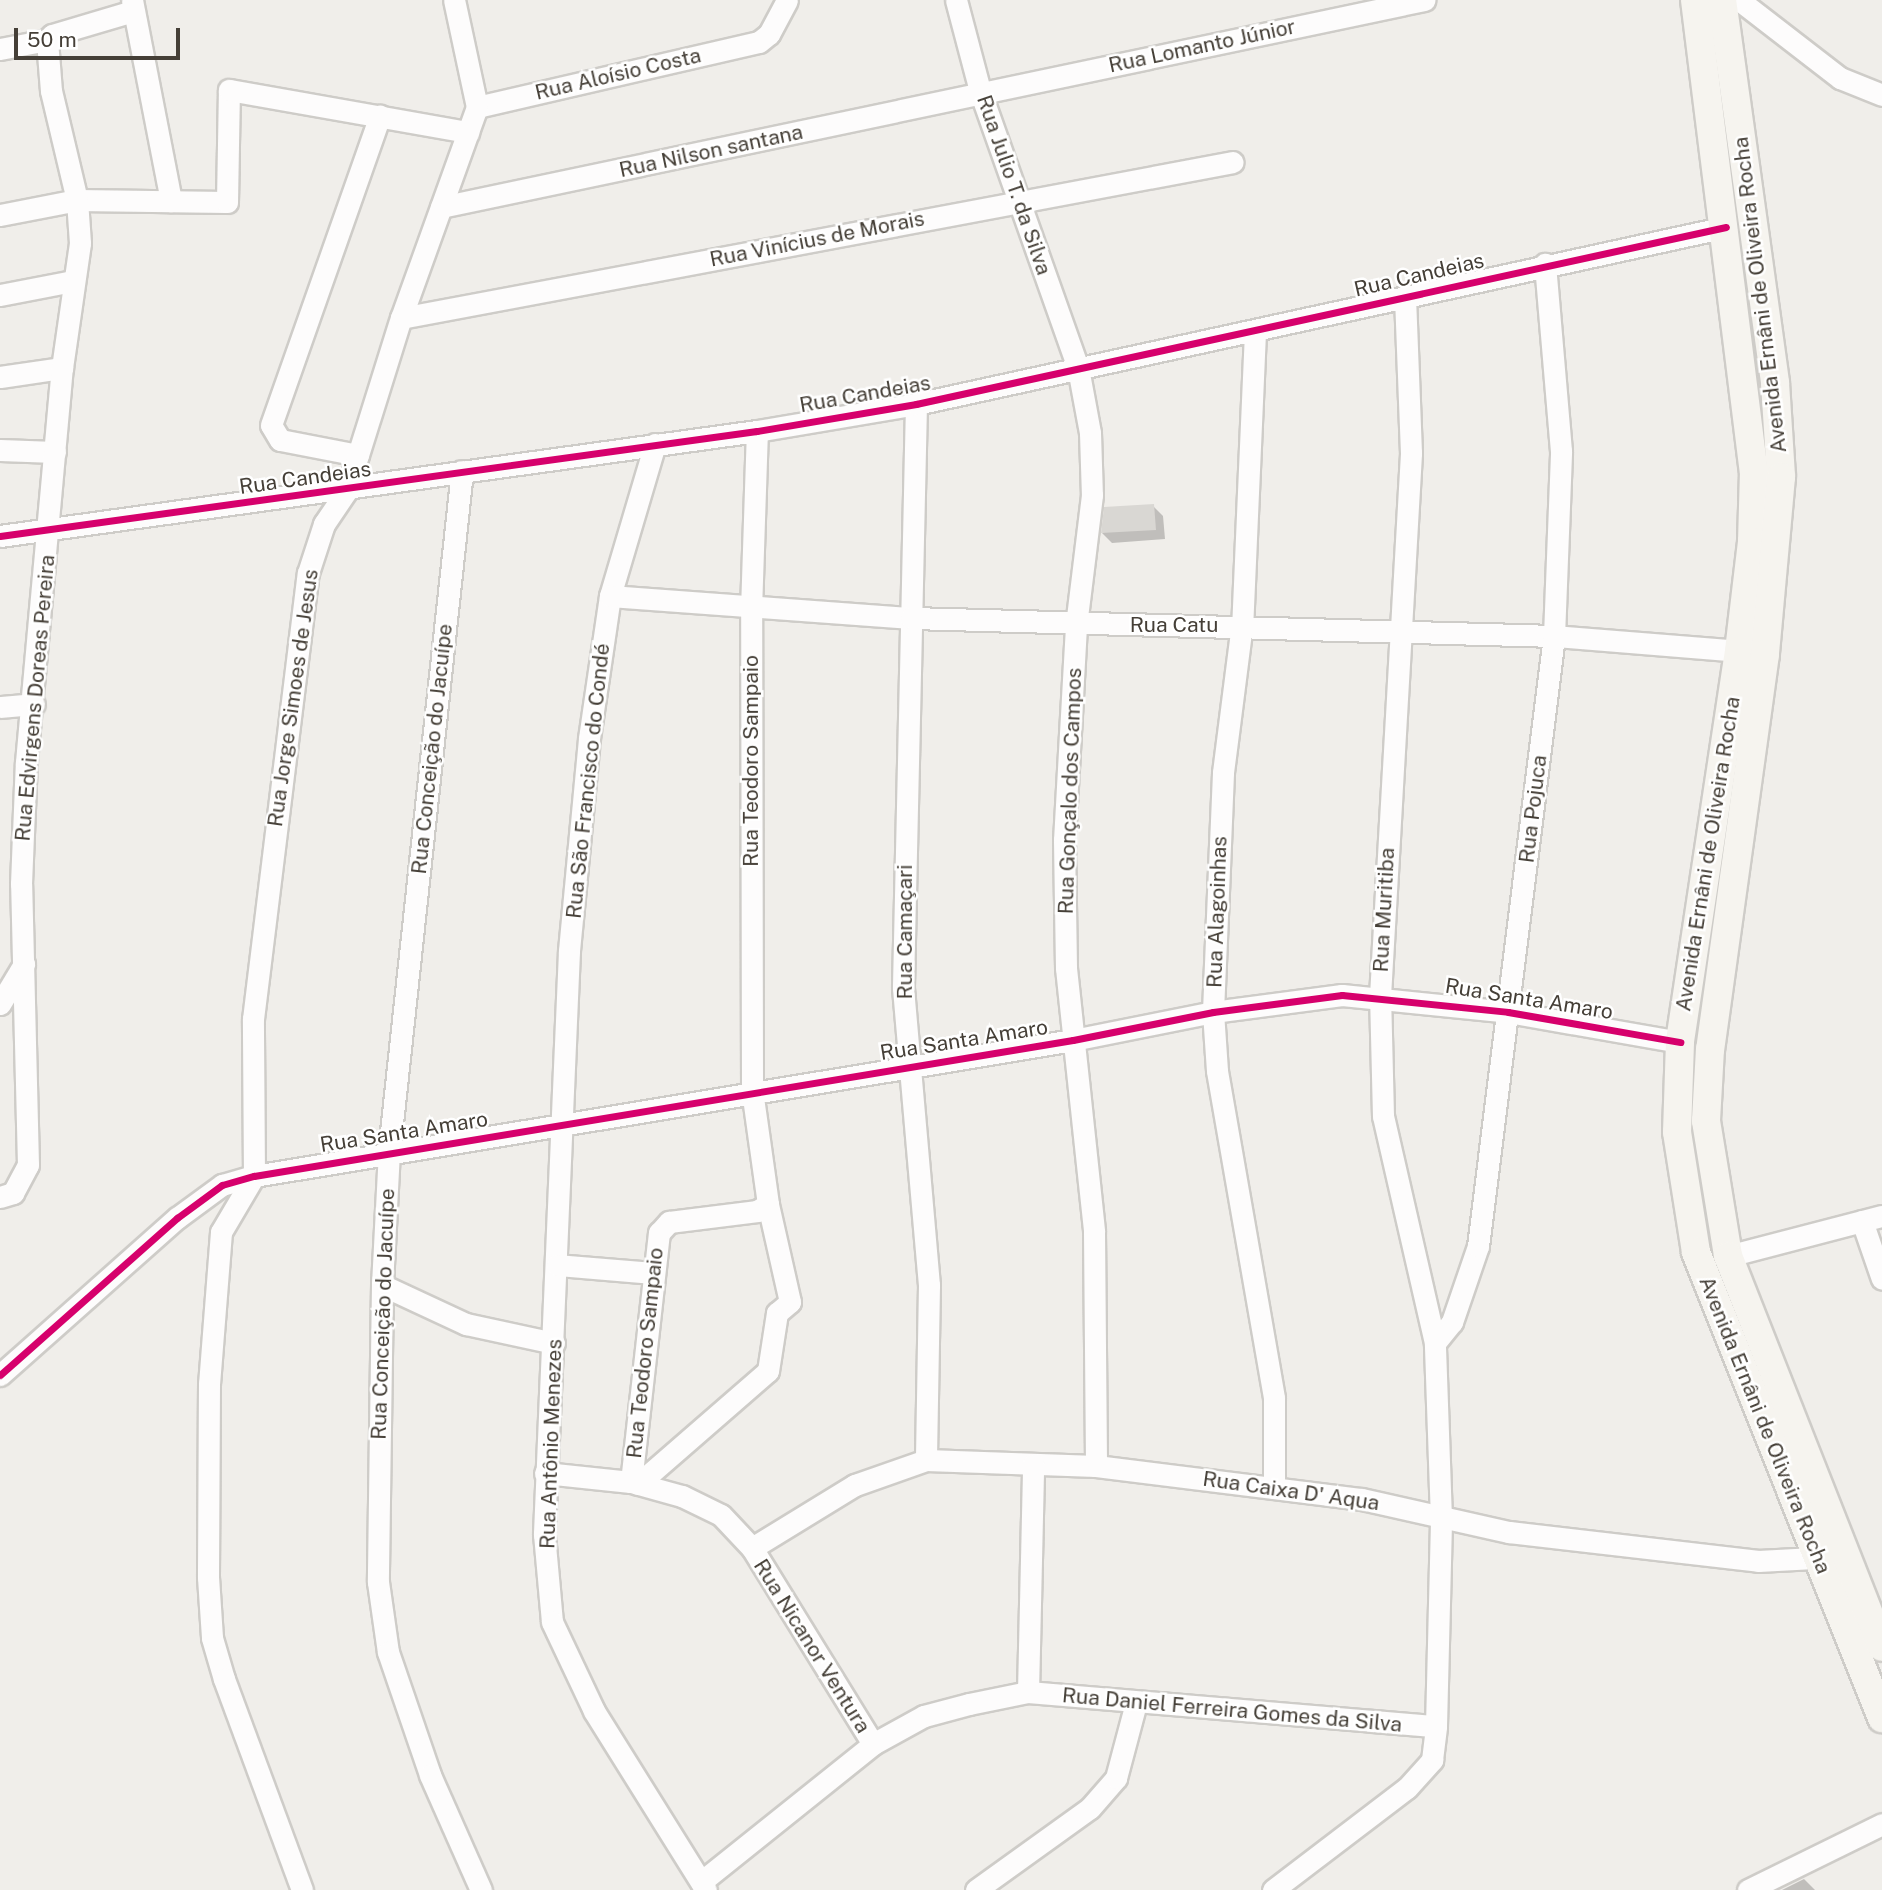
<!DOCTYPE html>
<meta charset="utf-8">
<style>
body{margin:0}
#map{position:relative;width:1882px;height:1890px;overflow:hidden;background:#f0eeea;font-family:"Public Sans",sans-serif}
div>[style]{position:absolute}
.shadow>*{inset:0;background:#0003}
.building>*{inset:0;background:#d9d7d3}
.roads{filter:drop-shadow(2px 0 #ceccc8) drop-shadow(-2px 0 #ceccc8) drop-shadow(0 2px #ceccc8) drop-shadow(0 -2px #ceccc8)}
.minor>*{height:21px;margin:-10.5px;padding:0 10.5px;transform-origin:10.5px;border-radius:10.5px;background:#fdfcfc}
.secondary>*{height:28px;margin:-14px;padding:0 14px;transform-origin:14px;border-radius:14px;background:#f6f4ef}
.cycleway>*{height:7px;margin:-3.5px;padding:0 3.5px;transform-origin:3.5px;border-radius:3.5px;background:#d6006c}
span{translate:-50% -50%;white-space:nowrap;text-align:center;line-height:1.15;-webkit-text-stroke:5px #fff;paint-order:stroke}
.street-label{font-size:21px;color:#453f37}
.scale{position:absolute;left:14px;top:28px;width:166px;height:32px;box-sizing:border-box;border:4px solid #453f37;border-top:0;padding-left:9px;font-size:21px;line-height:24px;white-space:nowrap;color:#453f37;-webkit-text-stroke:5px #fff;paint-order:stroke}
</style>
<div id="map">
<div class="shadow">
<div style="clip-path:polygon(1153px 506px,1163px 516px,1165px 539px,1112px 543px,1102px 533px)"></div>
<div style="clip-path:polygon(1804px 1879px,1815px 1890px,1782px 1890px)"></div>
</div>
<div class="building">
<div style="clip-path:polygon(1154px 504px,1156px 530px,1101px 533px,1104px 507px)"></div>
</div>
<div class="roads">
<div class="minor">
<div style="left:132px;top:0;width:205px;rotate:79deg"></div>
<div style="left:956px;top:0;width:94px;rotate:75.2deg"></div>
<div style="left:980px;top:91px;width:294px;rotate:70.5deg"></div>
<div style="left:1078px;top:368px;width:66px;rotate:79.5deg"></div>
<div style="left:1090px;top:433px;width:62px;rotate:88.2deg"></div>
<div style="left:1092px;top:495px;width:132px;rotate:97deg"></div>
<div style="left:1076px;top:626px;width:214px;rotate:93.2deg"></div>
<div style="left:1064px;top:840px;width:128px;rotate:89.1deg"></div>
<div style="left:1066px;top:968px;width:265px;rotate:83.9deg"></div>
<div style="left:1094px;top:1232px;width:234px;rotate:89.5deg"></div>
<div style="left:1739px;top:0;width:128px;rotate:37.7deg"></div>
<div style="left:1840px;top:78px;width:45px;rotate:22deg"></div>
<div style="left:0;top:49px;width:48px;rotate:-10.8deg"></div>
<div style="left:47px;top:40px;width:7px;rotate:-45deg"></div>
<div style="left:52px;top:35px;width:84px;rotate:-16.5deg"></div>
<div style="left:477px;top:107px;width:289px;rotate:-13deg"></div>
<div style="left:759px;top:42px;width:13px;rotate:-39deg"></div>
<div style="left:769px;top:34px;width:38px;rotate:-62deg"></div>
<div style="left:441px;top:207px;width:1005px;rotate:-11.89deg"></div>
<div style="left:0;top:215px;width:78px;rotate:-11deg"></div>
<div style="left:77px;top:200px;width:150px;rotate:0.8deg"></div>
<div style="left:227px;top:202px;width:112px;rotate:-89deg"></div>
<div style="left:229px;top:90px;width:243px;rotate:10deg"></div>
<div style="left:0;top:295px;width:74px;rotate:-10.9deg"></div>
<div style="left:401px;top:318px;width:846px;rotate:-10.62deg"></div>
<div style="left:1255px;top:332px;width:292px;rotate:92.5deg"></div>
<div style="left:1242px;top:624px;width:150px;rotate:97.3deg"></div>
<div style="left:1223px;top:773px;width:239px;rotate:92.4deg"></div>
<div style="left:1213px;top:1012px;width:59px;rotate:86.1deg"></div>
<div style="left:1217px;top:1071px;width:332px;rotate:80.1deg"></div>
<div style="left:1274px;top:1398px;width:90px;rotate:90deg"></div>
<div style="left:0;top:377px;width:63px;rotate:-8.3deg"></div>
<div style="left:916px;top:404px;width:584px;rotate:91.28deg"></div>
<div style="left:903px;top:988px;width:298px;rotate:85deg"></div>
<div style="left:929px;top:1285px;width:175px;rotate:91deg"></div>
<div style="left:655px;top:444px;width:159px;rotate:106.5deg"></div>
<div style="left:610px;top:596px;width:145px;rotate:98.4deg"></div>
<div style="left:589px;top:739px;width:213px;rotate:95.4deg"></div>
<div style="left:569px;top:951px;width:584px;rotate:92.46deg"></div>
<div style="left:544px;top:1534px;width:88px;rotate:84.8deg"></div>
<div style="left:552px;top:1622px;width:98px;rotate:64.7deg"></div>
<div style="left:594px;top:1711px;width:211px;rotate:58deg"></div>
<div style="left:0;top:450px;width:55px;rotate:2.1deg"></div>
<div style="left:358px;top:455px;width:79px;rotate:-169.1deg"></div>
<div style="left:280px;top:440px;width:17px;rotate:-121deg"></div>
<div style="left:271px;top:425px;width:328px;rotate:-70.6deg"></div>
<div style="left:462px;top:471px;width:684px;rotate:96.13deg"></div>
<div style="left:389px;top:1151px;width:134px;rotate:93deg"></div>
<div style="left:382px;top:1285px;width:297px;rotate:90.8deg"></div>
<div style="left:378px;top:1582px;width:71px;rotate:81.9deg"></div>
<div style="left:388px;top:1652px;width:130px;rotate:71.1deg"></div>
<div style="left:430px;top:1775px;width:126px;rotate:66.1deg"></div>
<div style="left:0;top:536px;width:764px;rotate:-7.9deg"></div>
<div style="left:757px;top:431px;width:161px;rotate:-9.6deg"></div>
<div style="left:916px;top:404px;width:829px;rotate:-12.33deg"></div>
<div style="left:610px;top:596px;width:302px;rotate:4.2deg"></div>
<div style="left:911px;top:618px;width:643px;rotate:1.6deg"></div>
<div style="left:1554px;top:636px;width:186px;rotate:4.6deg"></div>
<div style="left:0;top:707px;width:34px;rotate:-5deg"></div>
<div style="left:0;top:1004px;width:47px;rotate:-59deg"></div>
<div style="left:254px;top:1176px;width:157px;rotate:-90.4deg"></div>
<div style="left:253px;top:1019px;width:449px;rotate:-83deg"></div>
<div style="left:308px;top:573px;width:52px;rotate:-71.9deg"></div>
<div style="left:324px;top:524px;width:41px;rotate:-55.9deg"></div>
<div style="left:347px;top:490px;width:180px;rotate:-72.6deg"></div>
<div style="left:401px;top:318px;width:224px;rotate:-70.2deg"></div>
<div style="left:477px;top:107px;width:109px;rotate:-102.1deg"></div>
<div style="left:254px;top:1176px;width:65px;rotate:120.5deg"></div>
<div style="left:221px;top:1232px;width:151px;rotate:94.5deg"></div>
<div style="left:209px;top:1383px;width:194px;rotate:90.3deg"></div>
<div style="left:208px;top:1577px;width:61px;rotate:86.2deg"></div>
<div style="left:212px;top:1638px;width:43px;rotate:73.7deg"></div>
<div style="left:224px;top:1679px;width:225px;rotate:69.7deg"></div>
<div style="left:0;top:1197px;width:14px;rotate:-17deg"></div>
<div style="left:13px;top:1193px;width:32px;rotate:-62deg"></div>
<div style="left:28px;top:1165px;width:281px;rotate:-91.4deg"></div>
<div style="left:21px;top:884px;width:122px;rotate:-87.7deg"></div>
<div style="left:26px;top:762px;width:396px;rotate:-84.8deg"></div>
<div style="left:62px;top:368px;width:126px;rotate:-81.8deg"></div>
<div style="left:80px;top:243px;width:43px;rotate:-94deg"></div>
<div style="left:77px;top:200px;width:112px;rotate:-103.4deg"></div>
<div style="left:51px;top:91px;width:51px;rotate:-94.5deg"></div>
<div style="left:1862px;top:1221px;width:61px;rotate:71deg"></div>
<div style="left:1728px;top:1256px;width:159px;rotate:-14.6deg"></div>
<div style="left:557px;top:1265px;width:95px;rotate:4.8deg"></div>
<div style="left:382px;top:1285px;width:93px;rotate:24.9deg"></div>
<div style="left:466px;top:1324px;width:90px;rotate:12.2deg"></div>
<div style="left:1435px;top:1343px;width:27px;rotate:-51deg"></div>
<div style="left:1452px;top:1322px;width:80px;rotate:-71.1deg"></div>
<div style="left:1478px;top:1246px;width:615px;rotate:-82.9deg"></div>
<div style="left:1554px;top:636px;width:185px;rotate:-87.8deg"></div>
<div style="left:1561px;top:451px;width:188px;rotate:-94.9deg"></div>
<div style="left:0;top:1375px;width:237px;rotate:-41.6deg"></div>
<div style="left:177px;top:1218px;width:56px;rotate:-36.3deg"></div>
<div style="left:222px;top:1185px;width:33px;rotate:-16deg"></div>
<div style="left:254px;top:1176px;width:830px;rotate:-9.43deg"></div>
<div style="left:1073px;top:1040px;width:143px;rotate:-11.3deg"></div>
<div style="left:1213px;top:1012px;width:130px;rotate:-7.5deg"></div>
<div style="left:1342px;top:995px;width:167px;rotate:5.8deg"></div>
<div style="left:1508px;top:1012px;width:175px;rotate:9.9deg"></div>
<div style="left:545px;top:1473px;width:86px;rotate:6deg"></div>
<div style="left:631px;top:1482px;width:53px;rotate:15.4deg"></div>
<div style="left:682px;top:1496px;width:43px;rotate:26deg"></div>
<div style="left:721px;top:1515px;width:45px;rotate:46.8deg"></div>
<div style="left:752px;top:1548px;width:230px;rotate:58.3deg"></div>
<div style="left:631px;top:1482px;width:251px;rotate:-83.6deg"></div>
<div style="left:659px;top:1233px;width:15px;rotate:-48deg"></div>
<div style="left:669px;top:1222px;width:89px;rotate:-7.1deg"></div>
<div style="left:757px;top:1211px;width:13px;rotate:-32deg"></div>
<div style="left:638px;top:1484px;width:172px;rotate:-41deg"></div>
<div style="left:768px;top:1371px;width:59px;rotate:-81.2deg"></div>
<div style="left:777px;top:1313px;width:17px;rotate:-40deg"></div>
<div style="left:790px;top:1302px;width:100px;rotate:-102.7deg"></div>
<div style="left:768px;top:1204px;width:115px;rotate:-98deg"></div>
<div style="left:752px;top:1090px;width:480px;rotate:-90.1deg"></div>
<div style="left:751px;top:610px;width:179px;rotate:-88.1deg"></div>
<div style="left:752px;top:1548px;width:121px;rotate:-31.5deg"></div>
<div style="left:855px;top:1485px;width:75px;rotate:-19.4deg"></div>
<div style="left:926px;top:1460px;width:170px;rotate:2deg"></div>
<div style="left:1096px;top:1466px;width:268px;rotate:7.1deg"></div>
<div style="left:1362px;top:1499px;width:151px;rotate:12.7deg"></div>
<div style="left:1509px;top:1532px;width:251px;rotate:6.6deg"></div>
<div style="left:1758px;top:1561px;width:75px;rotate:-3.1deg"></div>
<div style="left:1028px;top:1692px;width:228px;rotate:-88.7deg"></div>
<div style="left:701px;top:1882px;width:221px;rotate:-38.7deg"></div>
<div style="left:873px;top:1744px;width:58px;rotate:-28.8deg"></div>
<div style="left:924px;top:1716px;width:47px;rotate:-14.9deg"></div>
<div style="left:969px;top:1704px;width:60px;rotate:-11.5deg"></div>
<div style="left:1028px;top:1692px;width:409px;rotate:4.8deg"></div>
<div style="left:976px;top:1890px;width:140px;rotate:-35.7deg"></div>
<div style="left:1090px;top:1808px;width:40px;rotate:-49deg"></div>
<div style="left:1116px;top:1778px;width:78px;rotate:-75.1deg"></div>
<div style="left:1273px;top:1890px;width:168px;rotate:-37.3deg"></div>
<div style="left:1407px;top:1788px;width:38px;rotate:-48deg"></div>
<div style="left:1432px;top:1760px;width:34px;rotate:-83deg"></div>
<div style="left:1436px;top:1726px;width:207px;rotate:-88.6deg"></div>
<div style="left:1441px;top:1519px;width:176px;rotate:-92deg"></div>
<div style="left:1435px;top:1343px;width:233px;rotate:-102.9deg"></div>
<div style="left:1383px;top:1116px;width:120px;rotate:-91.4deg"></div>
<div style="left:1380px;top:996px;width:544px;rotate:-86.73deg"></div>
<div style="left:1411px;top:453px;width:157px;rotate:-92.2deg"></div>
<div style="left:1748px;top:1890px;width:149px;rotate:-26.2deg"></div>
</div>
<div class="secondary">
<div style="left:1695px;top:0;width:475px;rotate:82.9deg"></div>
<div style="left:1754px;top:471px;width:71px;rotate:91.6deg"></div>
<div style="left:1752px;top:542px;width:110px;rotate:96.8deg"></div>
<div style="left:1739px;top:651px;width:395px;rotate:98.6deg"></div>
<div style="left:1680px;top:1042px;width:90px;rotate:91.9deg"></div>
<div style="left:1677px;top:1132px;width:121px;rotate:81deg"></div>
<div style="left:1696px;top:1252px;width:502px;rotate:68.24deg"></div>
<div style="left:1722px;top:0;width:387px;rotate:82.1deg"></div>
<div style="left:1775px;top:383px;width:94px;rotate:86.3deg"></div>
<div style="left:1781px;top:477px;width:178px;rotate:95.2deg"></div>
<div style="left:1765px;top:654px;width:399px;rotate:97.9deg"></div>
<div style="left:1710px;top:1049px;width:72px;rotate:93.2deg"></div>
<div style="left:1706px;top:1121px;width:137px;rotate:80.7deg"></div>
<div style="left:1728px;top:1256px;width:420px;rotate:68.5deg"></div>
</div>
</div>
<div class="cycleway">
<div style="left:0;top:536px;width:764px;rotate:-7.9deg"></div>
<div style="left:757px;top:431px;width:161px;rotate:-9.6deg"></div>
<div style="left:916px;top:404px;width:829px;rotate:-12.33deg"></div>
<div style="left:0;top:1375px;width:237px;rotate:-41.6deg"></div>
<div style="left:177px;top:1218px;width:56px;rotate:-36.3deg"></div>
<div style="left:222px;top:1185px;width:33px;rotate:-16deg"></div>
<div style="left:254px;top:1176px;width:830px;rotate:-9.43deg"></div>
<div style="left:1073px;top:1040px;width:143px;rotate:-11.3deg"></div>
<div style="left:1213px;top:1012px;width:130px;rotate:-7.5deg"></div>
<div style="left:1342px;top:995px;width:167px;rotate:5.8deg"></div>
<div style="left:1508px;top:1012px;width:175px;rotate:9.9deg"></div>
</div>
<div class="street-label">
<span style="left:1202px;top:46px;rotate:-12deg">Rua Lomanto Júnior</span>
<span style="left:618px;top:74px;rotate:-13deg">Rua Aloísio Costa</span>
<span style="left:711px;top:151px;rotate:-12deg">Rua Nilson santana</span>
<span style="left:1014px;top:185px;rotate:71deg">Rua Julio T. da Silva</span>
<span style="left:817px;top:239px;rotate:-11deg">Rua Vinícius de Morais</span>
<span style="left:1419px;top:275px;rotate:-13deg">Rua Candeias</span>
<span style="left:1760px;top:295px;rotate:-97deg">Avenida Ernâni de Oliveira Rocha</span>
<span style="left:865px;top:394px;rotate:-10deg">Rua Candeias</span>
<span style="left:305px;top:478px;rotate:-8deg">Rua Candeias</span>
<span style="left:1174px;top:625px">Rua Catu</span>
<span style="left:35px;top:698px;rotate:-85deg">Rua Edvirgens Doreas Pereira</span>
<span style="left:293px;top:698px;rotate:-82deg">Rua Jorge Simoes de Jesus</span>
<span style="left:432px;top:749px;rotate:-84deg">Rua Conceição do Jacuípe</span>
<span style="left:751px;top:761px;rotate:-90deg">Rua Teodoro Sampaio</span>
<span style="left:588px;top:781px;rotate:-84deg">Rua São Francisco do Condé</span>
<span style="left:1070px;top:791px;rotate:-88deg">Rua Gonçalo dos Campos</span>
<span style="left:1533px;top:809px;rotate:-83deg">Rua Pojuca</span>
<span style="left:1708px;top:854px;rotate:-81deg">Avenida Ernâni de Oliveira Rocha</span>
<span style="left:1384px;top:910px;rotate:-87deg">Rua Muritiba</span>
<span style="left:1217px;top:912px;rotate:-88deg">Rua Alagoinhas</span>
<span style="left:905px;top:932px;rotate:-90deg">Rua Camaçari</span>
<span style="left:1529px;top:999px;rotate:9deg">Rua Santa Amaro</span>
<span style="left:964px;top:1040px;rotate:-9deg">Rua Santa Amaro</span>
<span style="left:404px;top:1132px;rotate:-9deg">Rua Santa Amaro</span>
<span style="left:383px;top:1314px;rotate:-88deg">Rua Conceição do Jacuípe</span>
<span style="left:645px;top:1353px;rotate:-84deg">Rua Teodoro Sampaio</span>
<span style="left:1765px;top:1425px;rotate:68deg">Avenida Ernâni de Oliveira Rocha</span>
<span style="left:551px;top:1444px;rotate:-88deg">Rua Antônio Menezes</span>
<span style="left:1291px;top:1491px;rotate:8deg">Rua Caixa D' Aqua</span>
<span style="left:812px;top:1646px;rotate:58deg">Rua Nicanor Ventura</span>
<span style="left:1232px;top:1710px;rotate:5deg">Rua Daniel Ferreira Gomes da Silva</span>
</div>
<div class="scale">50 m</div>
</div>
